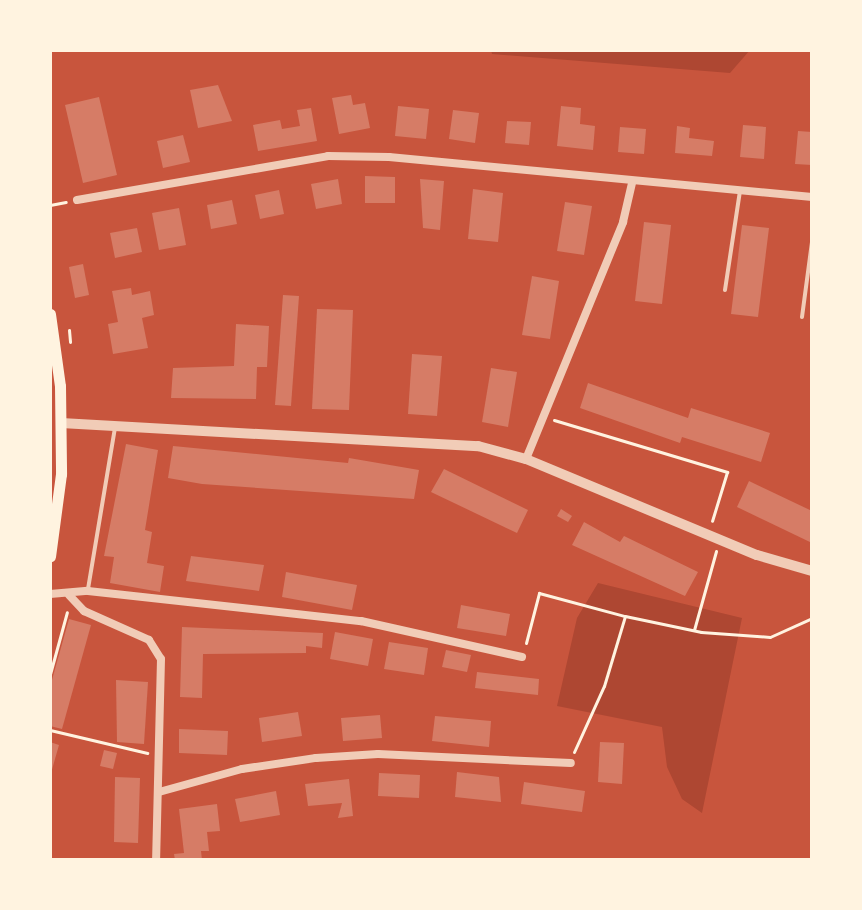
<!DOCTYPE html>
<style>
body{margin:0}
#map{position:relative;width:862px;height:910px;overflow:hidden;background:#c8553d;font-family:Arial,sans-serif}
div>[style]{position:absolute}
.green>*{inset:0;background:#ae4732}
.building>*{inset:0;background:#d67c66}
.path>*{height:3px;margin:-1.5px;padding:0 1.5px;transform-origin:1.5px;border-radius:1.5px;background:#fff3e0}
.service>*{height:4px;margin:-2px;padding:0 2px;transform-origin:2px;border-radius:2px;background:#f1ccb7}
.minor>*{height:8px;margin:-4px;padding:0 4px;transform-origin:4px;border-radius:4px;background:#f1ccb7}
.tertiary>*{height:10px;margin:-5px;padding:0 5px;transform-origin:5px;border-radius:5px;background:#f1ccb7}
.secondary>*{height:11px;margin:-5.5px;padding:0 5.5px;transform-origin:5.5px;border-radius:5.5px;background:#fff3e0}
span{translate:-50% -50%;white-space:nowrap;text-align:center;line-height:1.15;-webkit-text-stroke:7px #fff3e0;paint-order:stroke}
.frame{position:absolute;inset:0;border:52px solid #fff3e0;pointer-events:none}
</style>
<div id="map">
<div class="green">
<div style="clip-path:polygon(491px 50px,750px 50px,730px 73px,492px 54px)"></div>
<div style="clip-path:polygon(598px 583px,742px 618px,702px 813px,682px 799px,667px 767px,662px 727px,557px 706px,577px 618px)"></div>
</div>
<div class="building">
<div style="clip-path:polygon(218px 85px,232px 121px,198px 128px,190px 90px)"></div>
<div style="clip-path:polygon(351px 95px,353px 105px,365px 103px,370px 128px,339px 134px,332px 98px)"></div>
<div style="clip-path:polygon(99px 97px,117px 175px,83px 183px,65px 105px)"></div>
<div style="clip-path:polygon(398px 106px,429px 109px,426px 139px,395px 136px)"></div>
<div style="clip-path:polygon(561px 106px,581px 108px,580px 124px,595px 126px,593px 150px,557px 146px)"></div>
<div style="clip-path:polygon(311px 108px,317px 141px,258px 151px,253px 125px,280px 120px,282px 129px,300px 126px,297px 110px)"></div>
<div style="clip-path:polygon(453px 110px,479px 113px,475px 143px,449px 139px)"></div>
<div style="clip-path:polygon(507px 121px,531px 122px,529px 145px,505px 143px)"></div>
<div style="clip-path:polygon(743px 125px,766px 127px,764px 159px,740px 157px)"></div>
<div style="clip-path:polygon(677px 126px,690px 128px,689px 138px,714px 141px,712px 156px,675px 153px)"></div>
<div style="clip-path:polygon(620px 127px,646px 129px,644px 154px,618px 152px)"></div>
<div style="clip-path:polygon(798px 131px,812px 132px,812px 165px,795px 164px)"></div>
<div style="clip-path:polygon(183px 135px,190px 162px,163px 168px,157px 141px)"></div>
<div style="clip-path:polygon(365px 176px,395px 177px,395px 203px,365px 203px)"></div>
<div style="clip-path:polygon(338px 179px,342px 204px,316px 209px,311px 184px)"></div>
<div style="clip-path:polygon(420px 179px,444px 181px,440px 230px,423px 228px)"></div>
<div style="clip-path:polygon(473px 189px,503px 193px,498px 242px,468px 239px)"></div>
<div style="clip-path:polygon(279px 190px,284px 214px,260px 219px,255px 195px)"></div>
<div style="clip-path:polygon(232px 200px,237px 224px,211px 229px,207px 205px)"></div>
<div style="clip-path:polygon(565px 202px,592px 206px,584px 255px,557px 251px)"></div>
<div style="clip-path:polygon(179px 208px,186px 245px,159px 250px,152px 213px)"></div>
<div style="clip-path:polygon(644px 222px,671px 225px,662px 304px,635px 301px)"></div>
<div style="clip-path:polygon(742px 225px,769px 228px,758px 317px,731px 314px)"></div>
<div style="clip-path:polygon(137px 228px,142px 252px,115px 258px,110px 233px)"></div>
<div style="clip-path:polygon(83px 264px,89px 295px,75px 298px,69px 267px)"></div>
<div style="clip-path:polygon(532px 276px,559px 281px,550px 339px,522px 335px)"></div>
<div style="clip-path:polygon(131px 288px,132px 295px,150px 291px,154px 315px,142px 318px,148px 348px,113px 354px,108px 324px,118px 322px,112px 291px)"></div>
<div style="clip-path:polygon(283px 295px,299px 296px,291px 406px,275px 405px)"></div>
<div style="clip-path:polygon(317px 309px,353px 310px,349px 410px,312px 409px)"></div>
<div style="clip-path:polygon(236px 324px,269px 326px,267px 367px,257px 367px,256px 399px,171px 398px,173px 368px,234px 366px)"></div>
<div style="clip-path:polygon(412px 354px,442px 356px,437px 416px,408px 414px)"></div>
<div style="clip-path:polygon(491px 368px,517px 372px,508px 427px,482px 422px)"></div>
<div style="clip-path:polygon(588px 383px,688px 418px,691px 408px,770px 433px,761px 462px,682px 437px,680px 443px,580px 408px)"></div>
<div style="clip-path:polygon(126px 444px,158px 450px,145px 530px,152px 532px,147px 563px,164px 566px,160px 592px,110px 583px,114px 557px,104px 556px)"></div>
<div style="clip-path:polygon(173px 446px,348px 463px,349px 458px,419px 470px,414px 499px,202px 484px,168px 478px)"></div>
<div style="clip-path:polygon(444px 469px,528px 510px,517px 533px,431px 492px)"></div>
<div style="clip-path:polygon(749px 481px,812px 511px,812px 543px,737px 507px)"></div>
<div style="clip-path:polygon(561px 509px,572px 516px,568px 522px,557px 516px)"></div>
<div style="clip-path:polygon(584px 522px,620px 542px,624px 536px,698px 572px,685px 596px,572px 545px)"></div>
<div style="clip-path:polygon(191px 556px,264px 565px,259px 591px,186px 581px)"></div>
<div style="clip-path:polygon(286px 572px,357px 585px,352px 610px,282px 597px)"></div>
<div style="clip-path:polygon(461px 605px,510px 614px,506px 636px,457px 628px)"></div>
<div style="clip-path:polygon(69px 619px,91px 625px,62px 729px,50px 726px,50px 687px)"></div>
<div style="clip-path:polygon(182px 627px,323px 633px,322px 648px,306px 646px,306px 653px,203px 654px,202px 698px,180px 697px)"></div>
<div style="clip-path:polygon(335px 632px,373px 639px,368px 666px,330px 659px)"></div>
<div style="clip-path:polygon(389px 642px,428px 648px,424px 675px,384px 669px)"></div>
<div style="clip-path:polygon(446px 650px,471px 655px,467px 672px,442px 667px)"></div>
<div style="clip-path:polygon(477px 672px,539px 679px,538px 695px,475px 688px)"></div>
<div style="clip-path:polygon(116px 680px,148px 682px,144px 744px,117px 742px)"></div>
<div style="clip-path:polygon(298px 712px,302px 736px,262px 742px,259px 718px)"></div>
<div style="clip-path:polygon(380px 715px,382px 738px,343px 741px,341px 718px)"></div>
<div style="clip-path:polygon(435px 716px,491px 721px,489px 747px,432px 741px)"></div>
<div style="clip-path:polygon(179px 729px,228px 731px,227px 755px,179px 753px)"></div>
<div style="clip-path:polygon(50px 742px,59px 745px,51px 773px,50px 773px)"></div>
<div style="clip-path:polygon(600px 742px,624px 743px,622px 784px,598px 782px)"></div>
<div style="clip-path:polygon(104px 750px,117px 753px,113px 769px,100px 766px)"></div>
<div style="clip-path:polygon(457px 772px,499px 777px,501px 802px,455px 797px)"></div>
<div style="clip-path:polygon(379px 773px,420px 775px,419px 798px,378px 796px)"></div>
<div style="clip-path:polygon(115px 777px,140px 778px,138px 843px,114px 842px)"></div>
<div style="clip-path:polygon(349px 779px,353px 816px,338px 818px,342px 803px,308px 806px,305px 784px)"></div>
<div style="clip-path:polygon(524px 782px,585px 791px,582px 812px,521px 804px)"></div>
<div style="clip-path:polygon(276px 791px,280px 815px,240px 822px,235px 799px)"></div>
<div style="clip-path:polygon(217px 804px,220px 831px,207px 832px,209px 851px,201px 851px,202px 860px,175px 860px,174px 854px,184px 853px,179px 809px)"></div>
</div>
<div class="path">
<div style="left:50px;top:205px;width:16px;rotate:-11deg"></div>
<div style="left:69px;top:330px;width:12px;rotate:85deg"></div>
<div style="left:554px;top:420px;width:181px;rotate:16.7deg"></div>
<div style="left:727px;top:472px;width:51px;rotate:107deg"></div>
<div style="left:694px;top:630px;width:82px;rotate:-74.4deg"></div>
<div style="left:526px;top:643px;width:52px;rotate:-75.4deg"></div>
<div style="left:539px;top:593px;width:88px;rotate:15.1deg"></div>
<div style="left:50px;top:674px;width:64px;rotate:-74.7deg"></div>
<div style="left:50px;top:730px;width:100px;rotate:13.3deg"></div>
<div style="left:574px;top:752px;width:72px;rotate:-65.6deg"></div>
<div style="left:604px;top:686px;width:73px;rotate:-73.3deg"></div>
<div style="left:625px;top:616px;width:78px;rotate:11.9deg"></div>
<div style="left:701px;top:632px;width:69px;rotate:4.1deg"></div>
<div style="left:770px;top:637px;width:46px;rotate:-24.3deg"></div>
</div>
<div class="service">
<div style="left:725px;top:290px;width:100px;rotate:-81.4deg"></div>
<div style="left:802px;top:317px;width:76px;rotate:-82.4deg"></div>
<div style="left:88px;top:589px;width:163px;rotate:-80.5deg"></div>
</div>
<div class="minor">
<div style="left:77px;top:200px;width:255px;rotate:-9.9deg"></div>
<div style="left:328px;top:156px;width:61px;rotate:0.9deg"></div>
<div style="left:389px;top:157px;width:425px;rotate:5.4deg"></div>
<div style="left:526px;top:459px;width:256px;rotate:-67.7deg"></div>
<div style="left:623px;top:222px;width:40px;rotate:-77deg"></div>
<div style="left:50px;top:594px;width:38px;rotate:-5deg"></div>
<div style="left:88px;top:591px;width:275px;rotate:6.3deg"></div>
<div style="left:361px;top:621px;width:165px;rotate:12.6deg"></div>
<div style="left:69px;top:595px;width:22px;rotate:47deg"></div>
<div style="left:84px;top:611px;width:71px;rotate:24deg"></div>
<div style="left:149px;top:640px;width:22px;rotate:58deg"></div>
<div style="left:161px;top:659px;width:201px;rotate:91.4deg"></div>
<div style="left:159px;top:792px;width:86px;rotate:-15.5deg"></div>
<div style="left:242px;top:769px;width:75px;rotate:-8.5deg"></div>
<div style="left:316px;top:758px;width:62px;rotate:-3.7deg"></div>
<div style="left:378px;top:754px;width:193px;rotate:2.7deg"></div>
</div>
<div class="tertiary">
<div style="left:61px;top:423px;width:418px;rotate:3.2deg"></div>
<div style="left:478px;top:446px;width:50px;rotate:15.2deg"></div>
<div style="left:526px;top:459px;width:250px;rotate:22.6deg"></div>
<div style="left:757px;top:555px;width:57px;rotate:16.2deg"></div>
</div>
<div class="secondary">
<div style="left:50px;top:314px;width:73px;rotate:82.1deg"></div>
<div style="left:60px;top:386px;width:88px;rotate:89.3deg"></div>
<div style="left:61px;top:474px;width:83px;rotate:97.6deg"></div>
</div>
<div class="frame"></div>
</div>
